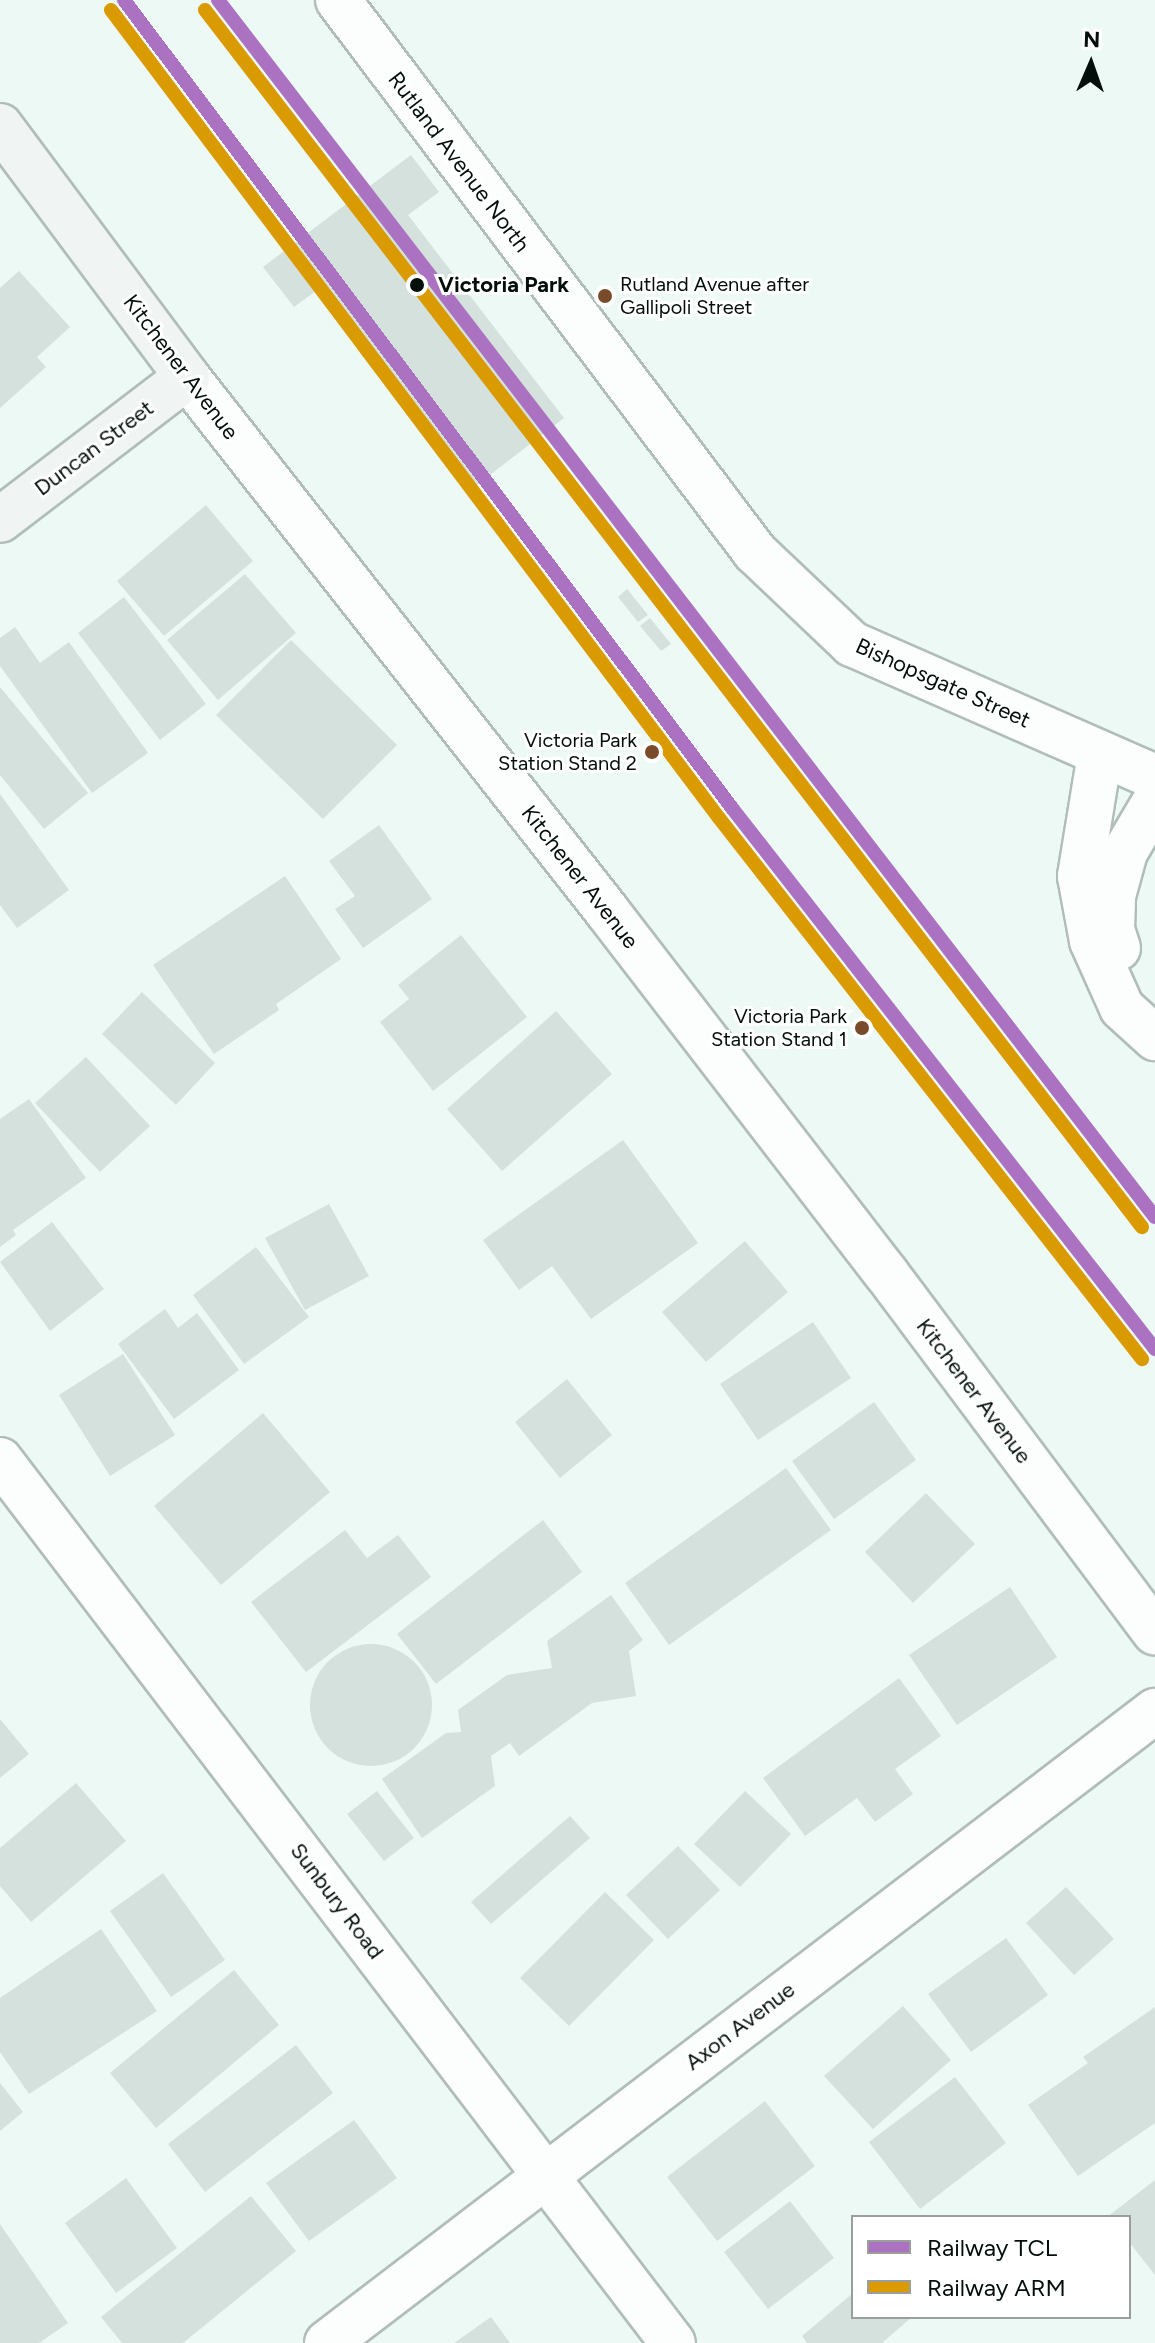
<!DOCTYPE html>
<style>
body{margin:0}
#map{position:relative;width:1155px;height:2343px;overflow:hidden;background:#edf9f4;font-family:Figtree,sans-serif}
div>[style]{position:absolute}
.building>*{inset:0;background:#d4e1dc}
.round{border-radius:50%}
.roads{filter:drop-shadow(2px 0 #b1bdb9) drop-shadow(-2px 0 #b1bdb9) drop-shadow(0 2px #b1bdb9) drop-shadow(0 -2px #b1bdb9)}
.street>*{height:44px;margin:-22px;padding:0 22px;transform-origin:22px;border-radius:22px;background:#fcfefd}
.secondary>*{height:44px;margin:-22px;padding:0 22px;transform-origin:22px;border-radius:22px;background:#f0f5f3}
.rail-1>*{height:14px;margin:-7px;padding:0 7px;transform-origin:7px;border-radius:7px;background:#ab72c2}
.rail-2>*{height:14px;margin:-7px;padding:0 7px;transform-origin:7px;border-radius:7px;background:#da9a01}
.dots>*{width:22px;height:22px;translate:-50% -50%;box-sizing:border-box;border:4px solid #fff;border-radius:50%}
span{translate:-50% -50%;white-space:nowrap;text-align:center;line-height:1.15;-webkit-text-stroke:6px #fff;paint-order:stroke}
.bus-label{font-size:20px;color:#030f0a}
.left{translate:0 -50%;text-align:left}
.right{translate:-100% -50%;text-align:right}
.street-label{font-size:22px;color:#030f0a}
.stop-label{font-size:22px;color:#030f0a;font-weight:700}
.legend{position:absolute;left:851px;top:2215px;width:280px;height:104px;box-sizing:border-box;background:#fff;border:2px solid #9a9f9d;margin:0;padding:10px 14px;list-style:none;font-size:24px;color:#030f0a}
.legend li{display:flex;align-items:center;gap:16px;height:40px}
.legend b{width:40px;border:2px solid #9a9f9d}
.north{position:absolute;left:1051px;top:24px;width:80px;height:80px;-webkit-text-stroke:6px #fff;paint-order:stroke;rotate:2deg;font-size:22px;font-weight:700;line-height:32px;text-align:center;color:#030f0a}
.north::after{content:'';display:block;margin:auto;width:28px;height:36px;background:#030f0a;clip-path:polygon(50% 0,100% 100%,50% 72%,0 100%)}
</style>
<div id="map">
<div class="building">
<div style="clip-path:polygon(411px 155px,439px 192px,408px 215px,564px 418px,474px 487px,320px 288px,294px 307px,263px 267px)"></div>
<div style="clip-path:polygon(19px 271px,70px 327px,37px 357px,46px 367px,0 408px,0 288px)"></div>
<div style="clip-path:polygon(206px 505px,253px 561px,164px 636px,117px 581px)"></div>
<div style="clip-path:polygon(245px 574px,296px 633px,218px 700px,167px 640px)"></div>
<div style="clip-path:polygon(627px 589px,648px 615px,638px 622px,618px 597px)"></div>
<div style="clip-path:polygon(124px 597px,206px 704px,160px 740px,78px 633px)"></div>
<div style="clip-path:polygon(650px 618px,671px 644px,661px 651px,640px 626px)"></div>
<div style="clip-path:polygon(15px 627px,40px 663px,69px 642px,148px 753px,92px 793px,0 666px,0 638px)"></div>
<div style="clip-path:polygon(291px 640px,397px 745px,323px 819px,216px 715px)"></div>
<div style="clip-path:polygon(0 687px,88px 793px,44px 829px,0 775px)"></div>
<div style="clip-path:polygon(0 794px,69px 890px,17px 928px,0 905px)"></div>
<div style="clip-path:polygon(379px 825px,432px 899px,363px 948px,335px 909px,355px 896px,329px 861px)"></div>
<div style="clip-path:polygon(285px 876px,341px 959px,276px 1004px,279px 1010px,214px 1054px,153px 965px)"></div>
<div style="clip-path:polygon(461px 935px,527px 1017px,433px 1091px,380px 1022px,409px 999px,398px 985px)"></div>
<div style="clip-path:polygon(142px 992px,215px 1063px,176px 1105px,102px 1034px)"></div>
<div style="clip-path:polygon(556px 1011px,612px 1074px,502px 1171px,447px 1109px)"></div>
<div style="clip-path:polygon(86px 1057px,150px 1126px,100px 1172px,35px 1103px)"></div>
<div style="clip-path:polygon(29px 1099px,86px 1178px,13px 1230px,16px 1235px,0 1247px,0 1119px)"></div>
<div style="clip-path:polygon(623px 1140px,698px 1243px,591px 1319px,552px 1266px,519px 1290px,483px 1240px)"></div>
<div style="clip-path:polygon(329px 1204px,369px 1276px,305px 1310px,265px 1238px)"></div>
<div style="clip-path:polygon(52px 1222px,104px 1289px,50px 1331px,0 1262px)"></div>
<div style="clip-path:polygon(745px 1241px,788px 1292px,706px 1362px,662px 1312px)"></div>
<div style="clip-path:polygon(256px 1247px,309px 1317px,244px 1364px,193px 1295px)"></div>
<div style="clip-path:polygon(165px 1309px,178px 1328px,197px 1313px,239px 1370px,174px 1419px,118px 1344px)"></div>
<div style="clip-path:polygon(813px 1322px,851px 1378px,758px 1440px,720px 1384px)"></div>
<div style="clip-path:polygon(123px 1354px,175px 1435px,110px 1476px,59px 1395px)"></div>
<div style="clip-path:polygon(567px 1379px,612px 1435px,560px 1478px,515px 1422px)"></div>
<div style="clip-path:polygon(874px 1402px,916px 1460px,834px 1519px,792px 1461px)"></div>
<div style="clip-path:polygon(263px 1413px,330px 1492px,221px 1585px,154px 1506px)"></div>
<div style="clip-path:polygon(786px 1468px,831px 1530px,669px 1645px,625px 1583px)"></div>
<div style="clip-path:polygon(926px 1493px,975px 1544px,913px 1603px,865px 1552px)"></div>
<div style="clip-path:polygon(543px 1520px,582px 1572px,436px 1684px,397px 1634px)"></div>
<div style="clip-path:polygon(345px 1530px,367px 1558px,398px 1535px,431px 1577px,306px 1672px,251px 1602px)"></div>
<div style="clip-path:polygon(1010px 1587px,1057px 1657px,957px 1725px,909px 1655px)"></div>
<div style="clip-path:polygon(611px 1595px,643px 1640px,629px 1651px,636px 1696px,592px 1703px,519px 1756px,510px 1743px,491px 1756px,495px 1786px,422px 1838px,382px 1779px,446px 1733px,461px 1732px,458px 1710px,507px 1675px,552px 1668px,547px 1641px)"></div>
<div class="round" style="left:310px;top:1644px;width:122px;height:122px"></div>
<div style="clip-path:polygon(899px 1678px,941px 1736px,895px 1769px,913px 1794px,875px 1822px,857px 1798px,805px 1836px,763px 1778px)"></div>
<div style="clip-path:polygon(0 1719px,29px 1754px,0 1778px)"></div>
<div style="clip-path:polygon(76px 1783px,126px 1841px,31px 1922px,0 1886px,0 1848px)"></div>
<div style="clip-path:polygon(377px 1791px,414px 1838px,384px 1861px,347px 1814px)"></div>
<div style="clip-path:polygon(745px 1791px,791px 1834px,740px 1887px,694px 1844px)"></div>
<div style="clip-path:polygon(570px 1816px,590px 1838px,491px 1924px,471px 1902px)"></div>
<div style="clip-path:polygon(678px 1846px,720px 1890px,668px 1939px,626px 1895px)"></div>
<div style="clip-path:polygon(163px 1873px,225px 1960px,171px 1997px,110px 1911px)"></div>
<div style="clip-path:polygon(1066px 1887px,1114px 1939px,1074px 1975px,1026px 1923px)"></div>
<div style="clip-path:polygon(605px 1892px,654px 1940px,569px 2026px,520px 1978px)"></div>
<div style="clip-path:polygon(101px 1929px,157px 2011px,29px 2094px,0 2052px,0 1998px)"></div>
<div style="clip-path:polygon(1006px 1938px,1048px 1995px,971px 2052px,928px 1994px)"></div>
<div style="clip-path:polygon(234px 1970px,279px 2025px,156px 2128px,110px 2073px)"></div>
<div style="clip-path:polygon(903px 2006px,951px 2060px,873px 2129px,824px 2076px)"></div>
<div style="clip-path:polygon(1155px 2007px,1155px 2123px,1078px 2176px,1028px 2105px,1088px 2063px,1083px 2057px)"></div>
<div style="clip-path:polygon(296px 2045px,333px 2093px,205px 2192px,168px 2144px)"></div>
<div style="clip-path:polygon(955px 2077px,1006px 2143px,920px 2209px,869px 2142px)"></div>
<div style="clip-path:polygon(0 2083px,23px 2112px,0 2131px)"></div>
<div style="clip-path:polygon(765px 2101px,815px 2166px,717px 2241px,667px 2177px)"></div>
<div style="clip-path:polygon(354px 2120px,397px 2178px,309px 2241px,266px 2183px)"></div>
<div style="clip-path:polygon(126px 2178px,177px 2248px,116px 2293px,65px 2223px)"></div>
<div style="clip-path:polygon(1155px 2180px,1155px 2275px,1129px 2242px,1129px 2217px,1107px 2217px)"></div>
<div style="clip-path:polygon(251px 2196px,296px 2251px,183px 2343px,122px 2343px,101px 2317px)"></div>
<div style="clip-path:polygon(790px 2201px,834px 2258px,768px 2309px,724px 2252px)"></div>
<div style="clip-path:polygon(0 2224px,68px 2323px,39px 2343px,0 2343px)"></div>
<div style="clip-path:polygon(853px 2293px,853px 2317px,912px 2317px,882px 2343px,807px 2343px,802px 2336px)"></div>
<div style="clip-path:polygon(491px 2317px,510px 2343px,454px 2343px)"></div>
</div>
<div class="roads">
<div class="street">
<div style="left:338px;top:0;width:692px;rotate:52.93deg"></div>
<div style="left:755px;top:552px;width:134px;rotate:43.5deg"></div>
<div style="left:852px;top:644px;width:331px;rotate:23.7deg"></div>
<div style="left:187px;top:377px;width:679px;rotate:51.81deg"></div>
<div style="left:607px;top:911px;width:457px;rotate:52.4deg"></div>
<div style="left:886px;top:1273px;width:449px;rotate:53.2deg"></div>
<div style="left:1100px;top:754px;width:124px;rotate:99.3deg"></div>
<div style="left:1080px;top:876px;width:66px;rotate:79.5deg"></div>
<div style="left:1092px;top:941px;width:73px;rotate:65.9deg"></div>
<div style="left:1122px;top:1008px;width:45px;rotate:42.3deg"></div>
<div style="left:1118px;top:948px;width:20px;rotate:-108deg"></div>
<div style="left:1112px;top:929px;width:33px;rotate:-88deg"></div>
<div style="left:1113px;top:896px;width:46px;rotate:-74.7deg"></div>
<div style="left:1125px;top:852px;width:59px;rotate:-59.5deg"></div>
<div style="left:0;top:1460px;width:1110px;rotate:52.69deg"></div>
<div style="left:327px;top:2343px;width:1042px;rotate:-37.35deg"></div>
</div>
<div class="secondary">
<div style="left:0;top:126px;width:313px;rotate:53.3deg"></div>
<div style="left:187px;top:377px;width:235px;rotate:142.6deg"></div>
</div>
</div>
<div class="rail-1">
<div style="left:124px;top:0;width:1011px;rotate:53.04deg"></div>
<div style="left:732px;top:808px;width:687px;rotate:51.98deg"></div>
<div style="left:218px;top:0;width:1536px;rotate:52.41deg"></div>
</div>
<div class="rail-2">
<div style="left:111px;top:10px;width:1011px;rotate:53.04deg"></div>
<div style="left:719px;top:818px;width:687px;rotate:51.98deg"></div>
<div style="left:205px;top:10px;width:1536px;rotate:52.41deg"></div>
</div>
<div class="dots">
<div style="left:417px;top:285px;background:#030f0a"></div>
<div style="left:605px;top:296px;background:#7a4b2a"></div>
<div style="left:652px;top:752px;background:#7a4b2a"></div>
<div style="left:862px;top:1028px;background:#7a4b2a"></div>
</div>
<div class="bus-label">
<span class="left" style="left:620px;top:296px">Rutland Avenue after<br>Gallipoli Street</span>
<span class="right" style="left:637px;top:752px">Victoria Park<br>Station Stand 2</span>
<span class="right" style="left:847px;top:1028px">Victoria Park<br>Station Stand 1</span>
</div>
<div class="street-label">
<span style="left:459px;top:162px;rotate:53deg">Rutland Avenue North</span>
<span style="left:181px;top:367px;rotate:53deg">Kitchener Avenue</span>
<span style="left:94px;top:448px;rotate:-37deg">Duncan Street</span>
<span style="left:943px;top:683px;rotate:24deg">Bishopsgate Street</span>
<span style="left:580px;top:877px;rotate:52deg">Kitchener Avenue</span>
<span style="left:974px;top:1391px;rotate:53deg">Kitchener Avenue</span>
<span style="left:337px;top:1901px;rotate:53deg">Sunbury Road</span>
<span style="left:740px;top:2026px;rotate:-37deg">Axon Avenue</span>
</div>
<div class="stop-label">
<span class="left" style="left:438px;top:285px">Victoria Park</span>
</div>
<ul class="legend">
<li><b style="height:10px;background:#ab72c2"></b>Railway TCL</li>
<li><b style="height:10px;background:#da9a01"></b>Railway ARM</li>
</ul>
<div class="north">N</div>
</div>
